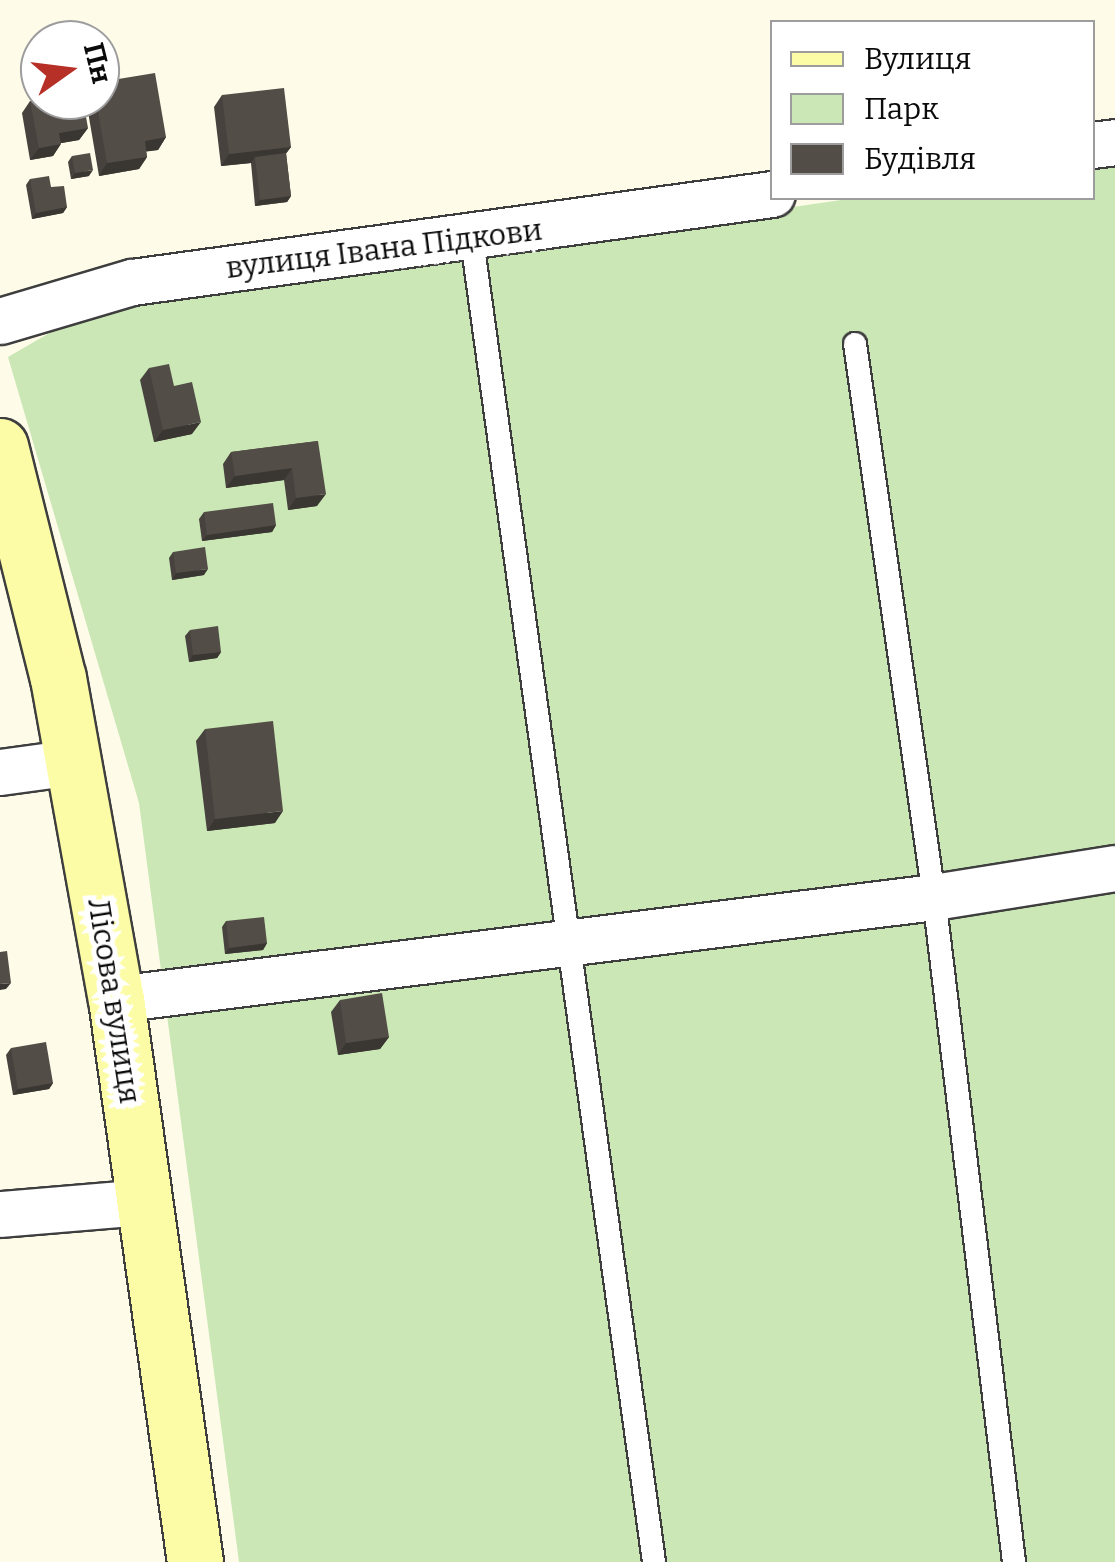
<!DOCTYPE html>
<meta charset="utf-8">
<style>
body{margin:0}
#map{position:relative;width:1115px;height:1562px;overflow:hidden;background:#fefce9;font-family:Bitter,serif}
div>[style]{position:absolute}
.green>*{inset:0;background:#cae7b5}
.roads{filter:drop-shadow(2px 0 #3e3e3e) drop-shadow(-2px 0 #3e3e3e) drop-shadow(0 2px #3e3e3e) drop-shadow(0 -2px #3e3e3e)}
.lane>*{height:22px;margin:-11px;padding:0 11px;transform-origin:11px;border-radius:11px;background:#fff}
.street>*{height:45px;margin:-22.5px;padding:0 22.5px;transform-origin:22.5px;border-radius:22.5px;background:#fff}
.secondary>*{height:55px;margin:-27.5px;padding:0 27.5px;transform-origin:27.5px;border-radius:27.5px;background:#fdfca6}
.wall>*{inset:0;background:#47423e}
.shaded-wall>*{inset:0;background:#3a3632}
.building>*{inset:0;background:#534d48}
span{translate:-50% -50%;white-space:nowrap;text-align:center;line-height:1.15;-webkit-text-stroke:10px #fff;paint-order:stroke}
.street-label{font-size:30px;color:#0b0b0b}
.legend{position:absolute;left:770px;top:20px;width:325px;height:180px;box-sizing:border-box;background:#fff;border:2px solid #9d9d9d;margin:0;padding:12px 18px;list-style:none;font-size:30px;color:#0b0b0b}
.legend li{display:flex;align-items:center;gap:20px;height:50px}
.legend b{width:50px;border:2px solid #9d9d9d}
.north{position:absolute;left:20px;top:20px;width:100px;height:100px;box-sizing:border-box;background:#fff;border:2px solid #9d9d9d;border-radius:50%;rotate:76deg;font-size:28px;font-weight:700;line-height:40px;text-align:center;color:#0b0b0b}
.north::after{content:'';display:block;margin:auto;width:35px;height:45px;background:#b63028;clip-path:polygon(50% 0,100% 100%,50% 72%,0 100%)}
</style>
<div id="map">
<div class="green">
<div style="clip-path:polygon(1115px 160px,1115px 1562px,239px 1562px,139px 803px,8px 357px,91px 309px,855px 198px,1092px 198px,1093px 163px)"></div>
</div>
<div class="roads">
<div class="lane">
<div style="left:472px;top:240px;width:1334px;rotate:82.16deg"></div>
<div style="left:855px;top:344px;width:559px;rotate:81.87deg"></div>
<div style="left:934px;top:897px;width:670px;rotate:83.14deg"></div>
</div>
<div class="street">
<div style="left:1092px;top:145px;width:23px;rotate:-7deg"></div>
<div style="left:0;top:321px;width:138px;rotate:-16.5deg"></div>
<div style="left:132px;top:282px;width:646px;rotate:-7.83deg"></div>
<div style="left:0;top:772px;width:74px;rotate:-7.8deg"></div>
<div style="left:116px;top:999px;width:824px;rotate:-7.11deg"></div>
<div style="left:934px;top:897px;width:183px;rotate:-9.1deg"></div>
<div style="left:0;top:1214px;width:144px;rotate:-4.8deg"></div>
</div>
<div class="secondary">
<div style="left:0;top:446px;width:239px;rotate:76deg"></div>
<div style="left:58px;top:678px;width:326px;rotate:79.8deg"></div>
<div style="left:116px;top:999px;width:569px;rotate:82.01deg"></div>
</div>
</div>
<div class="wall">
<div style="clip-path:polygon(222px 95px,291px 147px,286px 153px,291px 196px,287px 202px,255px 206px,251px 163px,221px 166px,214px 107px)"></div>
<div style="clip-path:polygon(86px 100px,100px 100px,166px 137px,158px 150px,146px 151px,147px 157px,139px 169px,99px 176px)"></div>
<div style="clip-path:polygon(30px 101px,88px 128px,79px 140px,61px 143px,53px 156px,30px 160px,22px 113px)"></div>
<div style="clip-path:polygon(72px 156px,89px 176px,71px 179px,68px 162px)"></div>
<div style="clip-path:polygon(30px 179px,51px 187px,67px 207px,63px 213px,32px 219px,26px 185px)"></div>
<div style="clip-path:polygon(149px 368px,174px 386px,192px 434px,154px 442px,140px 380px)"></div>
<div style="clip-path:polygon(318px 441px,317px 506px,288px 510px,284px 480px,226px 488px,223px 464px,231px 452px)"></div>
<div style="clip-path:polygon(204px 512px,276px 525px,272px 532px,202px 541px,199px 519px)"></div>
<div style="clip-path:polygon(173px 552px,204px 575px,172px 580px,169px 558px)"></div>
<div style="clip-path:polygon(190px 630px,221px 652px,217px 658px,189px 662px,185px 636px)"></div>
<div style="clip-path:polygon(205px 729px,275px 823px,207px 831px,196px 741px)"></div>
<div style="clip-path:polygon(226px 921px,267px 943px,263px 950px,225px 954px,222px 927px)"></div>
<div style="clip-path:polygon(340px 1000px,389px 1037px,380px 1049px,338px 1055px,331px 1012px)"></div>
<div style="clip-path:polygon(11px 1048px,53px 1083px,49px 1089px,13px 1095px,6px 1055px)"></div>
</div>
<div class="shaded-wall">
<div style="clip-path:polygon(88px 128px,79px 140px,50px 145px,59px 133px)"></div>
<div style="clip-path:polygon(166px 137px,158px 150px,136px 153px,145px 141px)"></div>
<div style="clip-path:polygon(61px 144px,53px 156px,30px 160px,39px 148px)"></div>
<div style="clip-path:polygon(291px 147px,282px 159px,255px 157px,251px 163px,221px 166px,229px 154px)"></div>
<div style="clip-path:polygon(147px 157px,139px 169px,99px 176px,107px 163px)"></div>
<div style="clip-path:polygon(93px 170px,89px 176px,71px 179px,75px 173px)"></div>
<div style="clip-path:polygon(291px 196px,287px 202px,255px 206px,260px 200px)"></div>
<div style="clip-path:polygon(67px 207px,63px 213px,32px 219px,36px 213px)"></div>
<div style="clip-path:polygon(201px 422px,192px 434px,154px 442px,163px 430px)"></div>
<div style="clip-path:polygon(292px 468px,284px 480px,226px 488px,235px 476px)"></div>
<div style="clip-path:polygon(326px 494px,317px 506px,288px 510px,296px 498px)"></div>
<div style="clip-path:polygon(276px 525px,272px 532px,202px 541px,207px 535px)"></div>
<div style="clip-path:polygon(208px 569px,204px 575px,172px 580px,176px 573px)"></div>
<div style="clip-path:polygon(221px 652px,217px 658px,189px 662px,193px 655px)"></div>
<div style="clip-path:polygon(283px 811px,275px 823px,207px 831px,215px 819px)"></div>
<div style="clip-path:polygon(267px 943px,263px 950px,225px 954px,229px 948px)"></div>
<div style="clip-path:polygon(11px 983px,6px 989px,0 990px,0 984px)"></div>
<div style="clip-path:polygon(389px 1037px,380px 1049px,338px 1055px,346px 1043px)"></div>
<div style="clip-path:polygon(53px 1083px,49px 1089px,13px 1095px,18px 1089px)"></div>
</div>
<div class="building">
<div style="clip-path:polygon(155px 73px,166px 137px,145px 141px,147px 157px,107px 163px,96px 100px,100px 100px,100px 82px)"></div>
<div style="clip-path:polygon(284px 88px,291px 147px,229px 154px,222px 95px)"></div>
<div style="clip-path:polygon(40px 99px,83px 100px,88px 128px,59px 133px,61px 144px,39px 148px,30px 101px)"></div>
<div style="clip-path:polygon(90px 153px,93px 170px,75px 173px,72px 156px)"></div>
<div style="clip-path:polygon(286px 153px,291px 196px,260px 200px,255px 157px)"></div>
<div style="clip-path:polygon(49px 176px,51px 187px,64px 186px,67px 207px,36px 213px,30px 179px)"></div>
<div style="clip-path:polygon(169px 364px,174px 386px,192px 382px,201px 422px,163px 430px,149px 368px)"></div>
<div style="clip-path:polygon(318px 441px,326px 494px,296px 498px,292px 468px,235px 476px,231px 452px)"></div>
<div style="clip-path:polygon(273px 503px,276px 525px,207px 535px,204px 512px)"></div>
<div style="clip-path:polygon(205px 547px,208px 569px,176px 573px,173px 552px)"></div>
<div style="clip-path:polygon(218px 626px,221px 652px,193px 655px,190px 630px)"></div>
<div style="clip-path:polygon(273px 721px,283px 811px,215px 819px,205px 729px)"></div>
<div style="clip-path:polygon(264px 917px,267px 943px,229px 948px,226px 921px)"></div>
<div style="clip-path:polygon(7px 951px,11px 983px,0 984px,0 952px)"></div>
<div style="clip-path:polygon(382px 993px,389px 1037px,346px 1043px,340px 1000px)"></div>
<div style="clip-path:polygon(46px 1042px,53px 1083px,18px 1089px,11px 1048px)"></div>
</div>
<div class="street-label">
<span style="left:384px;top:249px;rotate:-7deg">вулиця Івана Підкови</span>
<span style="left:114px;top:1001px;rotate:81deg">Лісова вулиця</span>
</div>
<ul class="legend">
<li><b style="height:12px;background:#fdfca6"></b>Вулиця</li>
<li><b style="height:28px;background:#cae7b5"></b>Парк</li>
<li><b style="height:28px;background:#534d48"></b>Будівля</li>
</ul>
<div class="north">Пн</div>
</div>
